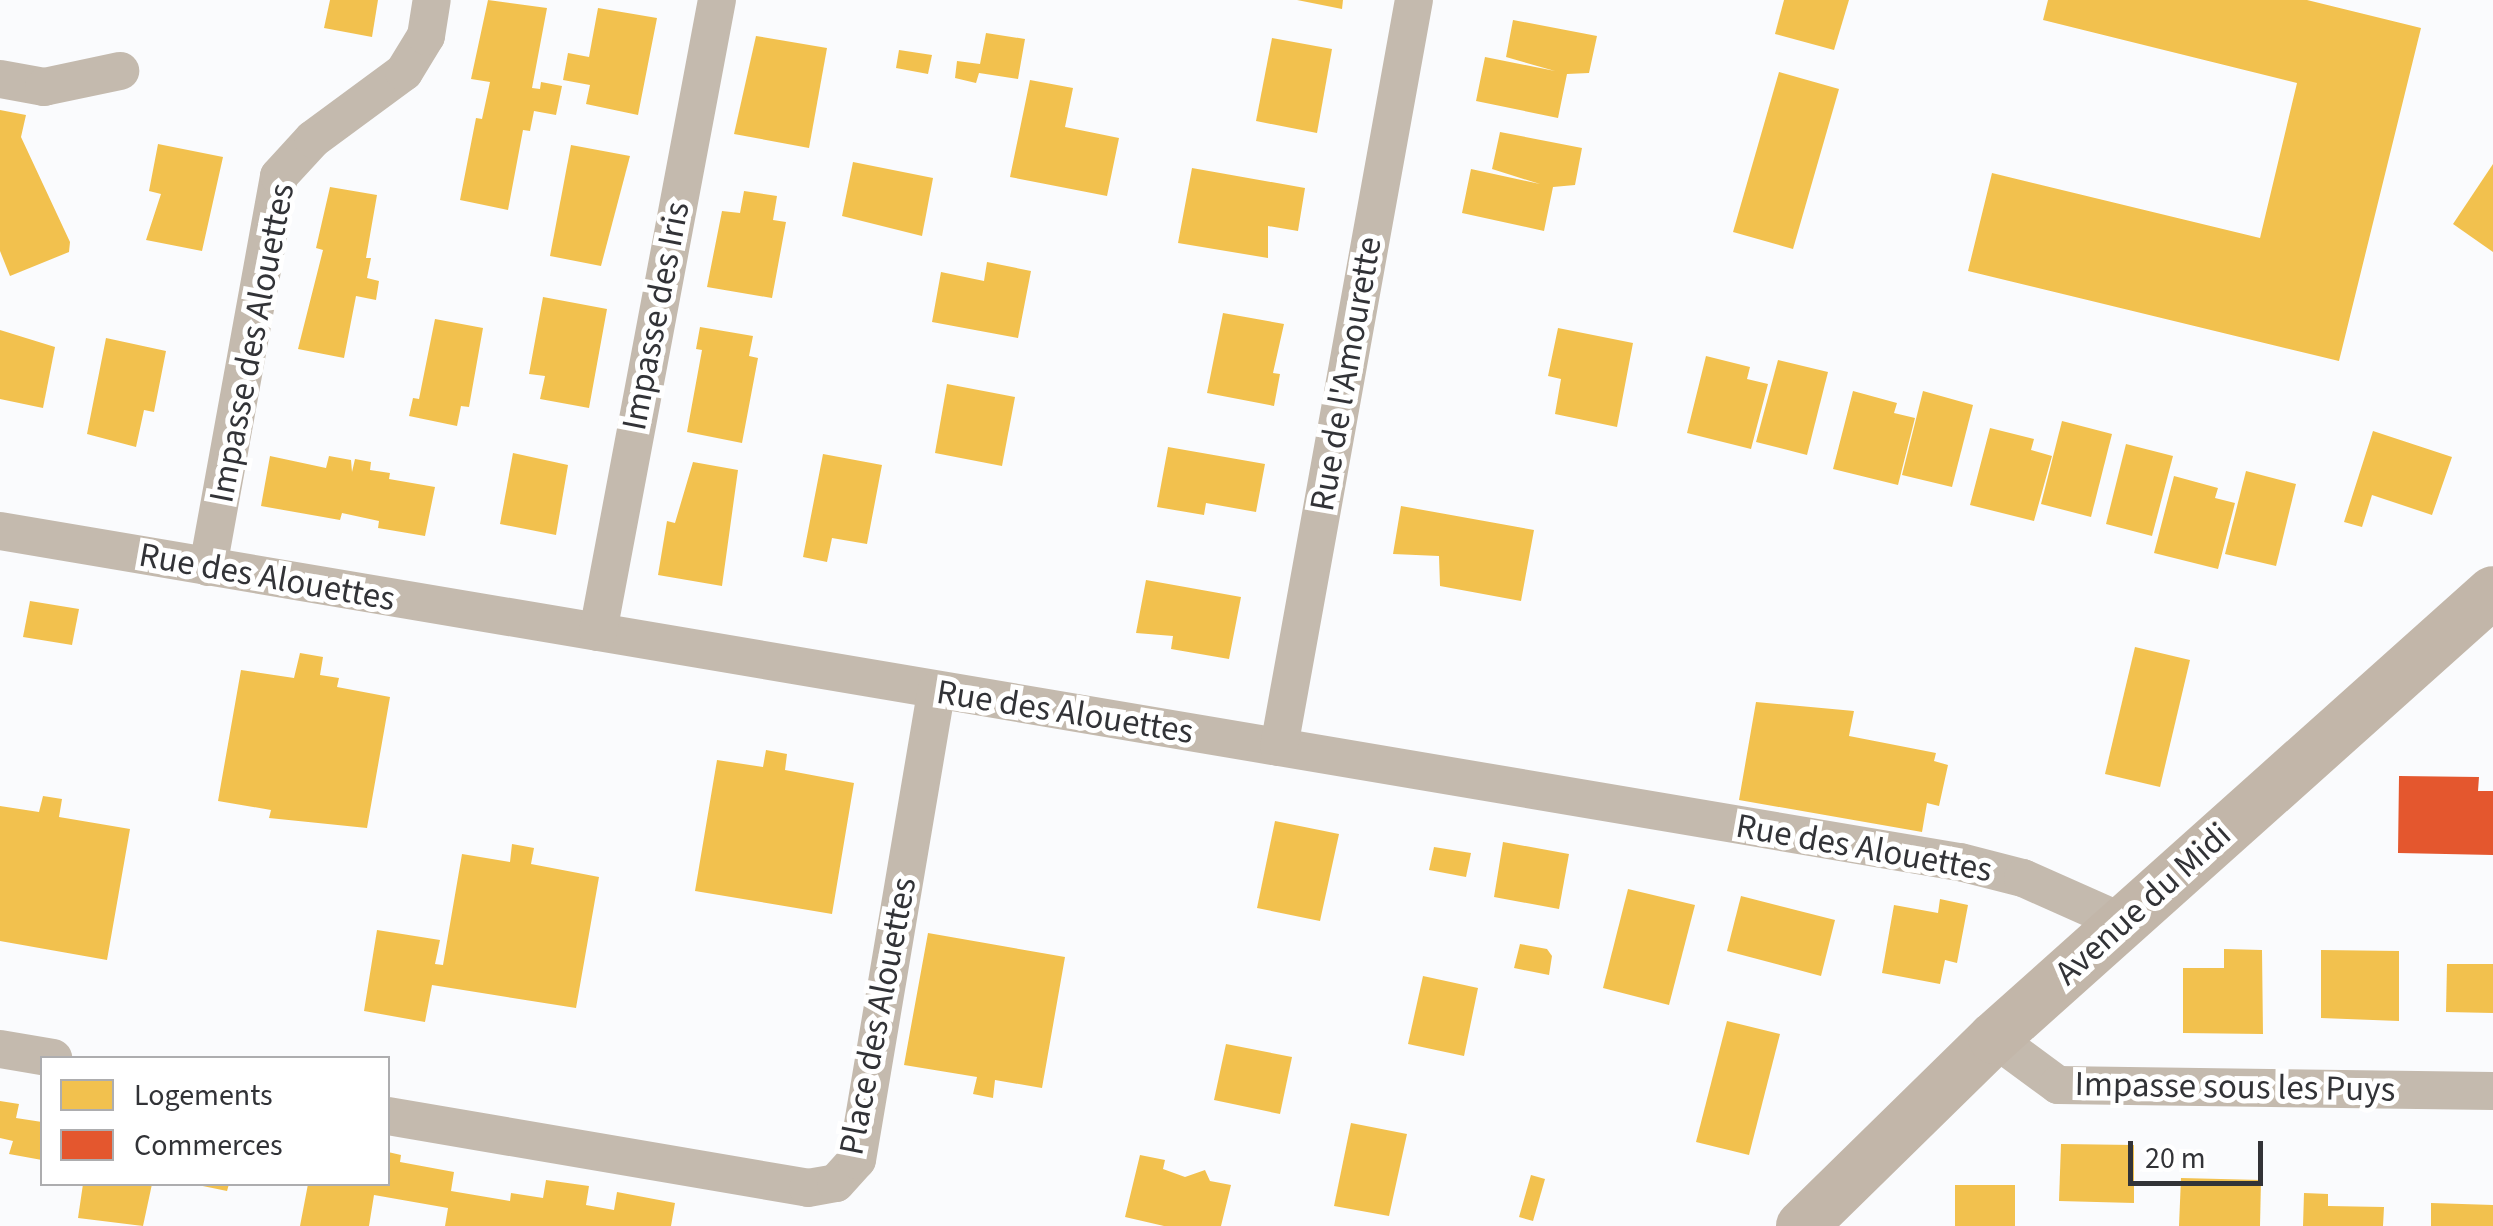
<!DOCTYPE html>
<style>
body{margin:0}
#map{position:relative;width:2493px;height:1226px;overflow:hidden;background:#fafbfd;font-family:"Source Sans 3",sans-serif}
div>[style]{position:absolute}
.homes>*{inset:0;background:#f2c14e}
.shops>*{inset:0;background:#e4572e}
.street>*{height:38px;margin:-19px;padding:0 19px;transform-origin:19px;border-radius:19px;background:#c4baae}
.secondary>*{height:52px;margin:-26px;padding:0 26px;transform-origin:26px;border-radius:26px;background:#c2b6a9}
span{translate:-50% -50%;white-space:nowrap;text-align:center;line-height:1.15;-webkit-text-stroke:10px #fff;paint-order:stroke}
.street-label{font-size:35px;color:#323337}
.legend{position:absolute;left:40px;top:1056px;width:350px;height:130px;box-sizing:border-box;background:#fff;border:2px solid #adadaf;margin:0;padding:12px 18px;list-style:none;font-size:30px;color:#323337}
.legend li{display:flex;align-items:center;gap:20px;height:50px}
.legend b{width:50px;border:2px solid #adadaf}
.scale{position:absolute;left:2128px;top:1141px;width:135px;height:45px;box-sizing:border-box;border:5px solid #323337;border-top:0;padding-left:12px;font-size:30px;line-height:35px;white-space:nowrap;color:#323337;-webkit-text-stroke:8px #fff;paint-order:stroke}
</style>
<div id="map">
<div class="homes">
<div style="clip-path:polygon(330px 0,378px 0,372px 37px,324px 28px)"></div>
<div style="clip-path:polygon(488px 0,547px 8px,532px 88px,540px 89px,541px 82px,562px 86px,556px 115px,534px 111px,530px 131px,523px 130px,508px 210px,460px 200px,476px 118px,482px 119px,490px 82px,471px 79px)"></div>
<div style="clip-path:polygon(1297px 0,1343px 0,1342px 9px)"></div>
<div style="clip-path:polygon(1784px 0,1849px 0,1834px 50px,1775px 34px)"></div>
<div style="clip-path:polygon(2048px 0,2307px 0,2421px 28px,2339px 361px,1968px 271px,1992px 173px,2260px 238px,2297px 83px,2043px 20px)"></div>
<div style="clip-path:polygon(598px 8px,657px 18px,638px 115px,586px 104px,590px 85px,563px 80px,568px 53px,589px 57px)"></div>
<div style="clip-path:polygon(1513px 20px,1597px 36px,1589px 73px,1567px 74px,1558px 118px,1476px 101px,1485px 57px,1555px 71px,1506px 57px)"></div>
<div style="clip-path:polygon(986px 33px,1025px 39px,1018px 79px,979px 73px,976px 83px,955px 78px,957px 61px,980px 64px)"></div>
<div style="clip-path:polygon(756px 36px,827px 48px,809px 148px,734px 134px)"></div>
<div style="clip-path:polygon(1272px 38px,1332px 49px,1317px 133px,1256px 121px)"></div>
<div style="clip-path:polygon(899px 50px,932px 55px,928px 74px,896px 68px)"></div>
<div style="clip-path:polygon(1779px 72px,1839px 89px,1793px 249px,1733px 232px)"></div>
<div style="clip-path:polygon(1030px 80px,1073px 88px,1065px 127px,1119px 138px,1107px 196px,1010px 177px)"></div>
<div style="clip-path:polygon(0 110px,26px 115px,21px 137px,70px 242px,69px 252px,10px 276px,0 251px)"></div>
<div style="clip-path:polygon(1500px 132px,1582px 148px,1575px 185px,1553px 187px,1544px 231px,1462px 213px,1471px 169px,1540px 184px,1492px 169px)"></div>
<div style="clip-path:polygon(158px 144px,223px 157px,202px 251px,146px 240px,161px 194px,149px 191px)"></div>
<div style="clip-path:polygon(571px 145px,630px 156px,601px 266px,550px 256px)"></div>
<div style="clip-path:polygon(853px 162px,933px 178px,922px 236px,842px 216px)"></div>
<div style="clip-path:polygon(2493px 164px,2493px 252px,2453px 224px)"></div>
<div style="clip-path:polygon(1192px 168px,1305px 188px,1298px 231px,1268px 226px,1268px 258px,1178px 243px)"></div>
<div style="clip-path:polygon(330px 187px,377px 195px,366px 258px,371px 258px,367px 278px,379px 281px,376px 300px,356px 296px,344px 358px,298px 349px,323px 250px,316px 248px)"></div>
<div style="clip-path:polygon(744px 191px,777px 196px,773px 220px,786px 222px,772px 298px,707px 287px,722px 211px,740px 213px)"></div>
<div style="clip-path:polygon(987px 262px,1031px 271px,1018px 338px,932px 322px,941px 272px,984px 281px)"></div>
<div style="clip-path:polygon(543px 297px,607px 309px,589px 408px,540px 399px,545px 376px,529px 374px)"></div>
<div style="clip-path:polygon(1223px 313px,1284px 324px,1273px 373px,1280px 374px,1274px 406px,1207px 393px)"></div>
<div style="clip-path:polygon(435px 319px,483px 328px,469px 407px,461px 406px,457px 426px,409px 416px,413px 398px,419px 399px)"></div>
<div style="clip-path:polygon(700px 327px,753px 336px,749px 356px,758px 358px,742px 443px,687px 432px,702px 350px,696px 349px)"></div>
<div style="clip-path:polygon(1558px 328px,1633px 343px,1617px 427px,1555px 414px,1561px 379px,1548px 376px)"></div>
<div style="clip-path:polygon(0 330px,55px 347px,43px 408px,0 399px)"></div>
<div style="clip-path:polygon(106px 338px,166px 351px,154px 412px,144px 410px,136px 447px,87px 434px)"></div>
<div style="clip-path:polygon(1706px 356px,1750px 367px,1747px 379px,1768px 384px,1751px 449px,1687px 433px)"></div>
<div style="clip-path:polygon(1778px 360px,1828px 372px,1807px 455px,1756px 442px)"></div>
<div style="clip-path:polygon(947px 384px,1015px 397px,1002px 466px,935px 453px)"></div>
<div style="clip-path:polygon(1853px 391px,1897px 403px,1894px 413px,1915px 418px,1898px 485px,1833px 469px)"></div>
<div style="clip-path:polygon(1923px 391px,1973px 405px,1952px 487px,1902px 475px)"></div>
<div style="clip-path:polygon(2062px 421px,2112px 434px,2091px 517px,2041px 504px)"></div>
<div style="clip-path:polygon(1990px 428px,2034px 439px,2031px 450px,2052px 456px,2034px 521px,1970px 505px)"></div>
<div style="clip-path:polygon(2373px 431px,2452px 457px,2432px 515px,2372px 495px,2362px 527px,2344px 522px)"></div>
<div style="clip-path:polygon(2126px 444px,2173px 456px,2152px 536px,2106px 524px)"></div>
<div style="clip-path:polygon(1168px 447px,1265px 464px,1256px 512px,1206px 503px,1204px 515px,1157px 507px)"></div>
<div style="clip-path:polygon(513px 453px,568px 465px,556px 535px,500px 524px)"></div>
<div style="clip-path:polygon(823px 454px,882px 465px,867px 544px,832px 538px,827px 562px,803px 557px)"></div>
<div style="clip-path:polygon(270px 456px,326px 468px,329px 456px,351px 460px,352px 472px,355px 459px,371px 462px,370px 470px,390px 473px,389px 479px,435px 487px,425px 536px,378px 528px,379px 521px,342px 513px,340px 520px,261px 506px)"></div>
<div style="clip-path:polygon(693px 462px,738px 470px,722px 586px,658px 575px,667px 521px,675px 523px)"></div>
<div style="clip-path:polygon(2246px 471px,2296px 484px,2276px 566px,2225px 554px)"></div>
<div style="clip-path:polygon(2174px 476px,2218px 488px,2215px 498px,2235px 503px,2218px 569px,2154px 553px)"></div>
<div style="clip-path:polygon(1401px 506px,1534px 530px,1521px 601px,1440px 586px,1439px 556px,1393px 554px)"></div>
<div style="clip-path:polygon(1146px 580px,1241px 597px,1229px 659px,1171px 649px,1173px 636px,1136px 633px)"></div>
<div style="clip-path:polygon(30px 601px,79px 609px,72px 645px,23px 637px)"></div>
<div style="clip-path:polygon(2135px 647px,2190px 660px,2160px 787px,2105px 774px)"></div>
<div style="clip-path:polygon(300px 653px,323px 657px,320px 675px,339px 678px,337px 687px,390px 697px,367px 828px,269px 818px,271px 810px,218px 801px,241px 670px,294px 678px)"></div>
<div style="clip-path:polygon(1756px 702px,1854px 711px,1849px 736px,1936px 753px,1934px 761px,1948px 765px,1939px 806px,1927px 803px,1922px 832px,1739px 800px)"></div>
<div style="clip-path:polygon(766px 750px,787px 754px,785px 770px,854px 783px,832px 914px,695px 891px,717px 760px,763px 767px)"></div>
<div style="clip-path:polygon(43px 796px,62px 799px,59px 817px,130px 829px,107px 960px,0 941px,0 806px,39px 812px)"></div>
<div style="clip-path:polygon(1275px 821px,1339px 834px,1320px 921px,1257px 908px)"></div>
<div style="clip-path:polygon(1503px 842px,1569px 854px,1559px 909px,1494px 897px)"></div>
<div style="clip-path:polygon(512px 844px,534px 848px,531px 864px,599px 877px,576px 1008px,432px 985px,425px 1022px,364px 1011px,377px 930px,440px 940px,435px 964px,443px 965px,462px 854px,510px 862px)"></div>
<div style="clip-path:polygon(1434px 847px,1471px 853px,1466px 877px,1429px 870px)"></div>
<div style="clip-path:polygon(1628px 889px,1695px 905px,1669px 1005px,1603px 988px)"></div>
<div style="clip-path:polygon(1741px 896px,1835px 920px,1821px 976px,1727px 951px)"></div>
<div style="clip-path:polygon(1940px 899px,1968px 905px,1957px 963px,1945px 960px,1940px 984px,1882px 973px,1894px 905px,1938px 913px)"></div>
<div style="clip-path:polygon(928px 933px,1065px 957px,1042px 1088px,995px 1080px,993px 1098px,973px 1094px,977px 1077px,904px 1065px)"></div>
<div style="clip-path:polygon(1520px 944px,1547px 949px,1552px 956px,1549px 975px,1514px 968px)"></div>
<div style="clip-path:polygon(2224px 949px,2262px 950px,2263px 1034px,2183px 1033px,2183px 968px,2224px 968px)"></div>
<div style="clip-path:polygon(2321px 950px,2399px 951px,2399px 1021px,2321px 1018px)"></div>
<div style="clip-path:polygon(2447px 964px,2493px 964px,2493px 1013px,2446px 1012px)"></div>
<div style="clip-path:polygon(1423px 976px,1478px 988px,1464px 1056px,1408px 1044px)"></div>
<div style="clip-path:polygon(1727px 1021px,1780px 1034px,1749px 1155px,1696px 1142px)"></div>
<div style="clip-path:polygon(1226px 1044px,1292px 1057px,1280px 1114px,1214px 1100px)"></div>
<div style="clip-path:polygon(0 1101px,19px 1104px,16px 1118px,42px 1122px,42px 1160px,9px 1154px,13px 1141px,0 1138px)"></div>
<div style="clip-path:polygon(1351px 1123px,1407px 1134px,1389px 1216px,1334px 1206px)"></div>
<div style="clip-path:polygon(2061px 1144px,2134px 1145px,2134px 1203px,2059px 1201px)"></div>
<div style="clip-path:polygon(388px 1152px,401px 1155px,400px 1162px,454px 1172px,451px 1191px,510px 1201px,511px 1193px,543px 1198px,546px 1180px,589px 1186px,586px 1205px,614px 1210px,617px 1192px,675px 1203px,671px 1226px,445px 1226px,448px 1208px,374px 1195px,369px 1226px,300px 1226px,308px 1184px,388px 1184px)"></div>
<div style="clip-path:polygon(1140px 1155px,1165px 1160px,1163px 1169px,1185px 1177px,1205px 1170px,1210px 1181px,1231px 1185px,1221px 1226px,1164px 1226px,1125px 1217px)"></div>
<div style="clip-path:polygon(1531px 1175px,1545px 1179px,1533px 1221px,1519px 1217px)"></div>
<div style="clip-path:polygon(2181px 1178px,2261px 1180px,2260px 1226px,2179px 1226px)"></div>
<div style="clip-path:polygon(83px 1184px,152px 1184px,143px 1226px,78px 1218px)"></div>
<div style="clip-path:polygon(193px 1184px,229px 1184px,227px 1191px)"></div>
<div style="clip-path:polygon(1955px 1185px,2015px 1185px,2015px 1226px,1955px 1226px)"></div>
<div style="clip-path:polygon(2304px 1193px,2328px 1194px,2328px 1206px,2384px 1207px,2383px 1226px,2303px 1226px)"></div>
<div style="clip-path:polygon(2431px 1203px,2493px 1205px,2493px 1226px,2431px 1226px)"></div>
</div>
<div class="shops">
<div style="clip-path:polygon(2399px 776px,2479px 777px,2478px 791px,2493px 791px,2493px 855px,2398px 853px)"></div>
</div>
<div class="street">
<div style="left:0;top:79px;width:45px;rotate:10.3deg"></div>
<div style="left:44px;top:87px;width:78px;rotate:-11.9deg"></div>
<div style="left:0;top:531px;width:1988px;rotate:9.59deg"></div>
<div style="left:1960px;top:862px;width:65px;rotate:14.3deg"></div>
<div style="left:2023px;top:878px;width:108px;rotate:24deg"></div>
<div style="left:208px;top:567px;width:397px;rotate:-79.7deg"></div>
<div style="left:279px;top:176px;width:50px;rotate:-47.4deg"></div>
<div style="left:313px;top:139px;width:113px;rotate:-36.4deg"></div>
<div style="left:404px;top:72px;width:42px;rotate:-58.6deg"></div>
<div style="left:426px;top:36px;width:36px;rotate:-81deg"></div>
<div style="left:598px;top:632px;width:643px;rotate:-79.34deg"></div>
<div style="left:1279px;top:747px;width:759px;rotate:-79.76deg"></div>
<div style="left:1994px;top:1038px;width:79px;rotate:36.3deg"></div>
<div style="left:2058px;top:1085px;width:435px;rotate:0.8deg"></div>
<div style="left:0;top:1049px;width:54px;rotate:9.6deg"></div>
<div style="left:388px;top:1116px;width:426px;rotate:9.7deg"></div>
<div style="left:808px;top:1188px;width:28px;rotate:-10deg"></div>
<div style="left:836px;top:1183px;width:31px;rotate:-48deg"></div>
<div style="left:857px;top:1160px;width:476px;rotate:-80.4deg"></div>
</div>
<div class="secondary">
<div style="left:1802px;top:1226px;width:269px;rotate:-44.4deg"></div>
<div style="left:1994px;top:1038px;width:669px;rotate:-41.79deg"></div>
</div>
<div class="street-label">
<span style="left:656px;top:316px;rotate:-79deg">Impasse des Iris</span>
<span style="left:252px;top:343px;rotate:-79deg">Impasse des Alouettes</span>
<span style="left:1346px;top:374px;rotate:-80deg">Rue de l'Amourette</span>
<span style="left:267px;top:577px;rotate:10deg">Rue des Alouettes</span>
<span style="left:1065px;top:712px;rotate:9deg">Rue des Alouettes</span>
<span style="left:1864px;top:848px;rotate:10deg">Rue des Alouettes</span>
<span style="left:2143px;top:904px;rotate:-42deg">Avenue du Midi</span>
<span style="left:878px;top:1016px;rotate:-79deg">Place des Alouettes</span>
<span style="left:2235px;top:1087px;rotate:1deg">Impasse sous les Puys</span>
</div>
<ul class="legend">
<li><b style="height:28px;background:#f2c14e"></b>Logements</li>
<li><b style="height:28px;background:#e4572e"></b>Commerces</li>
</ul>
<div class="scale">20 m</div>
</div>
